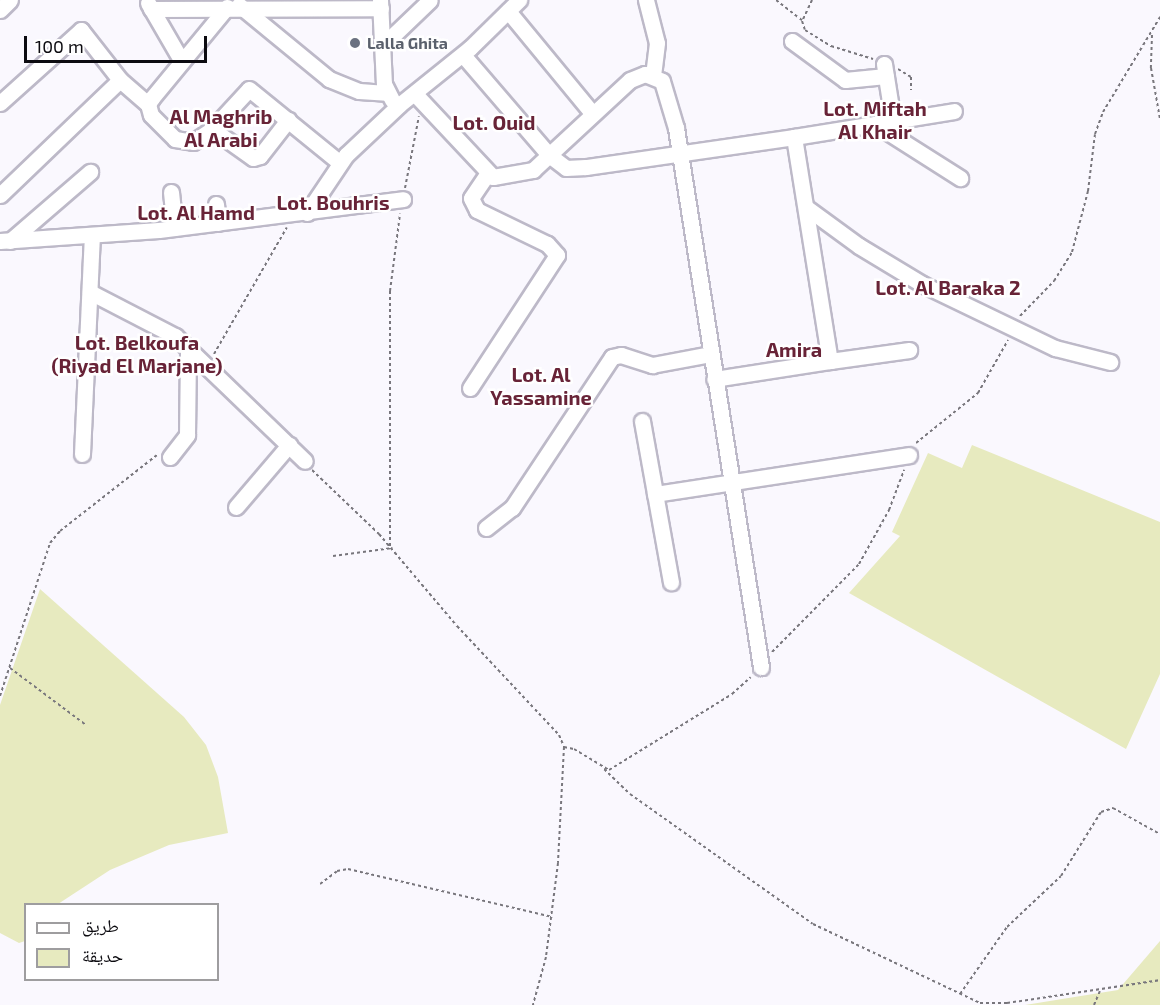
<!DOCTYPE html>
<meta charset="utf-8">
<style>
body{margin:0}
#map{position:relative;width:1160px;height:1005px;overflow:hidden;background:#faf8fe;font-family:"Exo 2","Noto Naskh Arabic",sans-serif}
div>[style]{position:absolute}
.green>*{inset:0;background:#e7eabf}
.path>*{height:2px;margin-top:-1px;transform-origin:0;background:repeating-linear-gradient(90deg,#78767c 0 3px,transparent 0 6px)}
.roads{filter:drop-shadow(2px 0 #bdb9c8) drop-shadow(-2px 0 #bdb9c8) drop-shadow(0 2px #bdb9c8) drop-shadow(0 -2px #bdb9c8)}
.minor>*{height:15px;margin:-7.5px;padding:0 7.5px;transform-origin:7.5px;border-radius:7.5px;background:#fff}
.dots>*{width:16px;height:16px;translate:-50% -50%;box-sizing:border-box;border:3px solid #fff;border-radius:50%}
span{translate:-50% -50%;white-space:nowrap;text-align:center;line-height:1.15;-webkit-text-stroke:5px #fff;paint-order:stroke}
.worship-label{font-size:16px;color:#5b616d;font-weight:700}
.left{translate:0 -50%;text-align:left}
.quarter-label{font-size:20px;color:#682337;font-weight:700}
.legend{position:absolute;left:24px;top:903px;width:195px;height:78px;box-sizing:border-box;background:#fff;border:2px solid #9e9d9f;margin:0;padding:8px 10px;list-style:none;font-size:18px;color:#0c0b10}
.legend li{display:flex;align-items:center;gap:12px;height:30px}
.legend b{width:30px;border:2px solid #9e9d9f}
.scale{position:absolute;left:24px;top:36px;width:183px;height:27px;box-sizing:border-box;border:3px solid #0c0b10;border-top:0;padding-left:8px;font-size:18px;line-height:21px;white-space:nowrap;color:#0c0b10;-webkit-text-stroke:4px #fff;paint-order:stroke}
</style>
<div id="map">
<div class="green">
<div style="clip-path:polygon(972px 445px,1160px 522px,1160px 674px,1126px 749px,849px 593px,900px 536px,892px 532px,928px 453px,962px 468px)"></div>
<div style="clip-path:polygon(40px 589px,184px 717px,206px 745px,218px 777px,228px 833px,169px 845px,110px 870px,58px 904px,26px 904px,25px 941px,19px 943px,0 933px,0 705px)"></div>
<div style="clip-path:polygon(1160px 941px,1160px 1005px,1025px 1005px,1118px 990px)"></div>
</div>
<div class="path">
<div style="left:776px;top:0;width:33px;rotate:38deg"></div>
<div style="left:812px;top:0;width:23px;rotate:115deg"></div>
<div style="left:802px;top:21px;width:9px;rotate:72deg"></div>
<div style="left:805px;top:30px;width:31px;rotate:32deg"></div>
<div style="left:831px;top:46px;width:44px;rotate:17.2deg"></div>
<div style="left:1152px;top:35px;width:33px;rotate:92deg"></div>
<div style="left:1151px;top:68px;width:52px;rotate:80deg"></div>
<div style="left:898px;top:69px;width:15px;rotate:32deg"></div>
<div style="left:911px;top:77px;width:13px;rotate:90deg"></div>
<div style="left:405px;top:188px;width:73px;rotate:-79deg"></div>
<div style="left:1020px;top:316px;width:49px;rotate:-45.8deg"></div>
<div style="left:1054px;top:281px;width:34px;rotate:-58deg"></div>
<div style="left:1072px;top:252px;width:63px;rotate:-75.3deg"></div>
<div style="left:1088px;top:191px;width:57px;rotate:-83deg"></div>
<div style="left:1095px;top:134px;width:23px;rotate:-70deg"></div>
<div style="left:1103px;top:112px;width:111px;rotate:-59deg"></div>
<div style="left:214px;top:354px;width:146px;rotate:-60.1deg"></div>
<div style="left:916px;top:443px;width:80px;rotate:-38.9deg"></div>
<div style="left:978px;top:393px;width:61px;rotate:-60.5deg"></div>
<div style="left:312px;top:470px;width:93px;rotate:43.7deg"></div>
<div style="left:379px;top:534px;width:121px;rotate:49.7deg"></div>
<div style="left:457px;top:626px;width:149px;rotate:46.9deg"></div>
<div style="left:559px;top:735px;width:13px;rotate:67deg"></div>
<div style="left:564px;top:747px;width:116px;rotate:93deg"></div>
<div style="left:558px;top:863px;width:95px;rotate:97.3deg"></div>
<div style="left:546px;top:957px;width:50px;rotate:105.2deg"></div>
<div style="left:390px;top:546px;width:255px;rotate:-90deg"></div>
<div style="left:390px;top:291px;width:78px;rotate:-82.6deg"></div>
<div style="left:333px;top:556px;width:60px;rotate:-7.7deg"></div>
<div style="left:772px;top:652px;width:124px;rotate:-45.3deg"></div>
<div style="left:859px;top:564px;width:62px;rotate:-60.9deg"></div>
<div style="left:889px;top:510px;width:43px;rotate:-69.4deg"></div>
<div style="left:10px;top:668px;width:95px;rotate:36.9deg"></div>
<div style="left:0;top:696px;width:161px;rotate:-71.9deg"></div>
<div style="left:50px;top:543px;width:16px;rotate:-50deg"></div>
<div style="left:60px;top:531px;width:123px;rotate:-38.1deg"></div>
<div style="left:564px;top:747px;width:10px;rotate:11deg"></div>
<div style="left:574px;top:749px;width:41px;rotate:31deg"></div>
<div style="left:609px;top:770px;width:145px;rotate:-31.7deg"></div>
<div style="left:732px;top:694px;width:25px;rotate:-42deg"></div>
<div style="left:604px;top:769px;width:36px;rotate:44deg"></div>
<div style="left:630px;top:794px;width:224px;rotate:35.4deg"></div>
<div style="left:813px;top:924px;width:185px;rotate:25.3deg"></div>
<div style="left:980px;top:1003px;width:27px"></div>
<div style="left:1007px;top:1003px;width:155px;rotate:-8.5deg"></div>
<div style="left:320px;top:884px;width:21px;rotate:-37deg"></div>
<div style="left:337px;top:871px;width:11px;rotate:-10deg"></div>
<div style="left:348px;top:869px;width:210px;rotate:13.2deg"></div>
<div style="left:960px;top:994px;width:82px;rotate:-55deg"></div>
<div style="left:1007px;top:927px;width:74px;rotate:-43.4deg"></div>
<div style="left:1061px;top:876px;width:75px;rotate:-58deg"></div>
<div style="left:1101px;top:812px;width:13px;rotate:-18deg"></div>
<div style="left:1113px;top:808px;width:54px;rotate:29deg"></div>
<div style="left:1094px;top:1005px;width:15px;rotate:-67deg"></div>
</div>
<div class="roads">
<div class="minor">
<div style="left:380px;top:0;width:84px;rotate:87.3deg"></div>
<div style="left:384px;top:84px;width:18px;rotate:63deg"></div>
<div style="left:646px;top:0;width:44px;rotate:75.7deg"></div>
<div style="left:657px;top:43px;width:32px;rotate:97deg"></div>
<div style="left:148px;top:3px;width:66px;rotate:59.9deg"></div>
<div style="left:239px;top:5px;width:117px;rotate:39.4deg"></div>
<div style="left:329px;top:79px;width:32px;rotate:22deg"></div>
<div style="left:359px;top:91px;width:27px;rotate:4deg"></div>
<div style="left:227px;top:7px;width:118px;rotate:129.5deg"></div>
<div style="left:152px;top:98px;width:7px;rotate:124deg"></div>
<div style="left:148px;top:104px;width:11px;rotate:75deg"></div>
<div style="left:151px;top:115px;width:34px;rotate:45deg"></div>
<div style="left:175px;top:139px;width:18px;rotate:9deg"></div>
<div style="left:193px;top:142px;width:23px;rotate:-34deg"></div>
<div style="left:212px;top:129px;width:54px;rotate:-47.2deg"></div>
<div style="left:249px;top:89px;width:117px;rotate:39.1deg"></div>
<div style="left:151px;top:9px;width:230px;rotate:-0.2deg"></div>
<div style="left:0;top:10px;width:14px;rotate:-45deg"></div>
<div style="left:508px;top:11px;width:132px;rotate:50.5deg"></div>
<div style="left:792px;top:41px;width:66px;rotate:36.3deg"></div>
<div style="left:845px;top:80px;width:41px;rotate:-5.6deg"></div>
<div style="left:382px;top:46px;width:66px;rotate:-43.8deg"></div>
<div style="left:463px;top:55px;width:132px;rotate:49.3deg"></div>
<div style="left:549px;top:155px;width:110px;rotate:-42.8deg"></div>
<div style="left:630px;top:80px;width:16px;rotate:-22deg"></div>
<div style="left:645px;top:74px;width:18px;rotate:22deg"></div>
<div style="left:662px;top:81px;width:49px;rotate:73.4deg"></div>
<div style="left:676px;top:128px;width:546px;rotate:81.04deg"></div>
<div style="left:884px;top:64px;width:58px;rotate:81deg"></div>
<div style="left:415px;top:94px;width:114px;rotate:46.8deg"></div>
<div style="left:493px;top:177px;width:41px;rotate:-9.9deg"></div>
<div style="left:533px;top:170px;width:22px;rotate:-43deg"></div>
<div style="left:549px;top:155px;width:21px;rotate:37deg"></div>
<div style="left:566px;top:168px;width:20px;rotate:-3deg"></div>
<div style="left:586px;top:167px;width:210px;rotate:-8.2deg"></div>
<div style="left:794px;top:137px;width:227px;rotate:80.9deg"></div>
<div style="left:830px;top:361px;width:117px;rotate:171.2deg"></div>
<div style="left:0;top:103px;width:109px;rotate:-42deg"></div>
<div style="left:81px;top:30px;width:63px;rotate:52deg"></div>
<div style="left:120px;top:80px;width:37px;rotate:41deg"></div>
<div style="left:875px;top:124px;width:101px;rotate:32.4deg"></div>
<div style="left:212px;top:129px;width:50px;rotate:35.3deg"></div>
<div style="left:253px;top:158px;width:7px;rotate:-16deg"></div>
<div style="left:260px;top:156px;width:46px;rotate:-52.1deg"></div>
<div style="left:794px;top:137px;width:162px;rotate:-9.2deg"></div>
<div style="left:171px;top:192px;width:36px;rotate:84deg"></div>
<div style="left:0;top:195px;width:166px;rotate:-43.8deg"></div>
<div style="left:216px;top:204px;width:19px;rotate:84deg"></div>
<div style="left:807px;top:208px;width:64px;rotate:36.2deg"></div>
<div style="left:859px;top:246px;width:74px;rotate:31.1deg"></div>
<div style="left:922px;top:284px;width:148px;rotate:25.7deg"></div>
<div style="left:1055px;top:348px;width:57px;rotate:14.3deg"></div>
<div style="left:307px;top:213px;width:70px;rotate:-56.1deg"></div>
<div style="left:346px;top:155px;width:73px;rotate:-43.3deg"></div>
<div style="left:399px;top:105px;width:91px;rotate:-38.8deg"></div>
<div style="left:470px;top:48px;width:69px;rotate:-44.4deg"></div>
<div style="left:0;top:241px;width:159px;rotate:-4deg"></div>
<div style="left:159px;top:230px;width:246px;rotate:-7.2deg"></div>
<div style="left:10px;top:241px;width:106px;rotate:-40.8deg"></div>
<div style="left:90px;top:292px;width:96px;rotate:27.4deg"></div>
<div style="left:175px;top:336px;width:180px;rotate:43.9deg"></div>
<div style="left:830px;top:361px;width:80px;rotate:-7.9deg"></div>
<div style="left:470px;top:388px;width:159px;rotate:-56.8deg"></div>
<div style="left:557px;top:255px;width:15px;rotate:-132deg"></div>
<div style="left:547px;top:244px;width:78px;rotate:-154.1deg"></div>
<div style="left:477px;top:210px;width:13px;rotate:-117deg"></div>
<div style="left:471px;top:198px;width:29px;rotate:-56deg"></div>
<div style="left:642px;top:421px;width:164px;rotate:79.8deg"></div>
<div style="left:82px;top:454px;width:217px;rotate:-87.4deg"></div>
<div style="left:170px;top:457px;width:28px;rotate:-52deg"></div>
<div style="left:187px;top:435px;width:87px;rotate:-89.3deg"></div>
<div style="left:655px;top:494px;width:257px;rotate:-8.7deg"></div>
<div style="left:236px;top:507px;width:82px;rotate:-49.5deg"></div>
<div style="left:486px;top:528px;width:33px;rotate:-38deg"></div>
<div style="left:512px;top:508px;width:181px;rotate:-56.5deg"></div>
<div style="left:612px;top:357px;width:9px;rotate:-13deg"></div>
<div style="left:621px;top:355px;width:33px;rotate:18deg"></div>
<div style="left:652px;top:365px;width:59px;rotate:-10.7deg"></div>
</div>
</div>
<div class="dots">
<div style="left:355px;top:43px;background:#6b7280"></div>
</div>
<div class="worship-label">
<span class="left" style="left:367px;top:43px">Lalla Ghita</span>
</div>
<div class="quarter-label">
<span style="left:875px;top:120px">Lot. Miftah<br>Al Khair</span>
<span style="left:221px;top:128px">Al Maghrib<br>Al Arabi</span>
<span style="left:494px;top:122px">Lot. Ouid</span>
<span style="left:333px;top:202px">Lot. Bouhris</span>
<span style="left:196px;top:212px">Lot. Al Hamd</span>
<span style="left:948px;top:287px">Lot. Al Baraka 2</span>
<span style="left:137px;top:354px">Lot. Belkoufa<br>(Riyad El Marjane)</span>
<span style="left:794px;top:349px">Amira</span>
<span style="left:541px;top:386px">Lot. Al<br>Yassamine</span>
</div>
<ul class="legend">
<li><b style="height:8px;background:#fff"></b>طريق</li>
<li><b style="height:16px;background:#e7eabf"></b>حديقة</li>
</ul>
<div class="scale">100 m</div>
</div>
